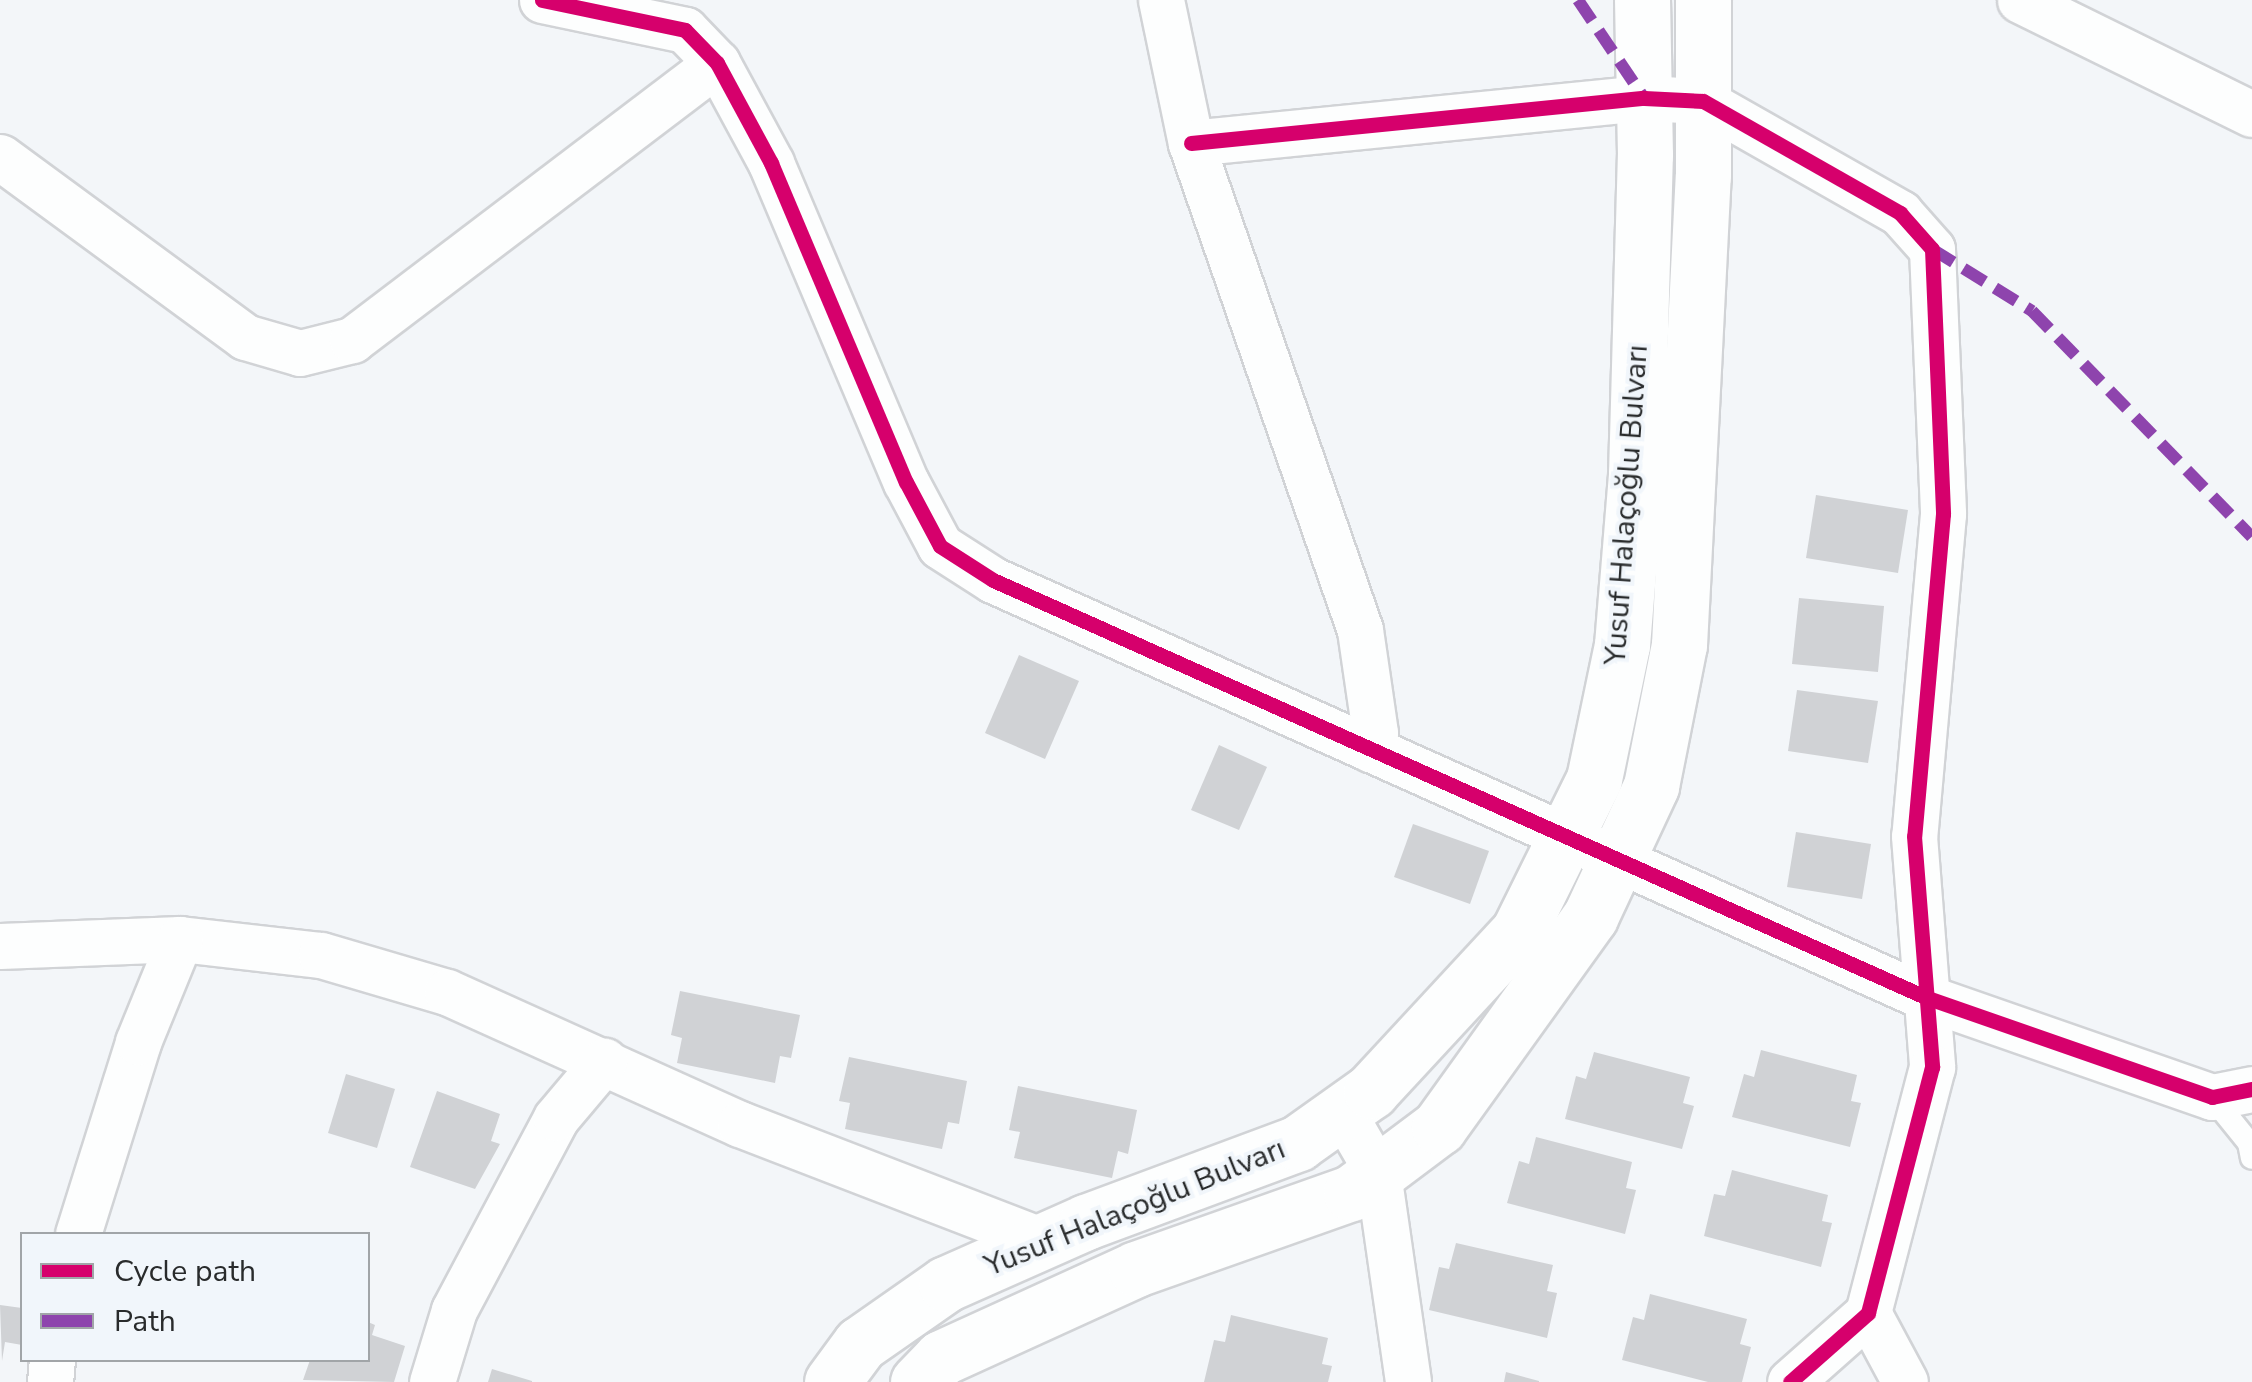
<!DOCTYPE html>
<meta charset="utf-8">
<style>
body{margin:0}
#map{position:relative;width:2252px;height:1382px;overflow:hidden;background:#f3f6f9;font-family:"Nunito Sans",sans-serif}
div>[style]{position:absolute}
.building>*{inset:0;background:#d0d2d5}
.roads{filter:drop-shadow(2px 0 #d1d3d6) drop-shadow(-2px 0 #d1d3d6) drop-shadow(0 2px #d1d3d6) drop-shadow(0 -2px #d1d3d6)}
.lane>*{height:22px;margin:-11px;padding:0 11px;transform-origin:11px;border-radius:11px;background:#fdfefe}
.street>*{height:45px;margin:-22.5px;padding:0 22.5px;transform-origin:22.5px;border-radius:22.5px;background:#fdfefe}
.secondary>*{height:55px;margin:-27.5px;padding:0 27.5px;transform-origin:27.5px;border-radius:27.5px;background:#fdfefe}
.quiet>*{height:12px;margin-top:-6px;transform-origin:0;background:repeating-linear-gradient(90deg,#8e44ad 0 25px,transparent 0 37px)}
.cycleway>*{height:15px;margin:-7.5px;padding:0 7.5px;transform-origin:7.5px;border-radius:7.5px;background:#d6006c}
span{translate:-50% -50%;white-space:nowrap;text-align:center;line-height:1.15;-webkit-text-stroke:8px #f1f6fb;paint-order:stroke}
.street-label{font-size:30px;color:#292b2c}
.legend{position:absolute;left:20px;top:1232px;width:350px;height:130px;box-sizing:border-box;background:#f1f6fb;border:2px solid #a1a5a8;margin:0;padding:12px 18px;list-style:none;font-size:30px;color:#292b2c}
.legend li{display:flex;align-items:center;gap:20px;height:50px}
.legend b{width:50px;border:2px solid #a1a5a8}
</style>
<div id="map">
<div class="building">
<div style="clip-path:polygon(1816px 495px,1908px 510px,1898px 573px,1806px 558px)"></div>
<div style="clip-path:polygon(1799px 598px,1884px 606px,1878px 672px,1792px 664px)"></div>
<div style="clip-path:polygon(1019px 655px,1079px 681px,1045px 759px,985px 733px)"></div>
<div style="clip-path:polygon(1797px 690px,1878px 701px,1868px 763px,1788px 751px)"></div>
<div style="clip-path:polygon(1219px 745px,1267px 767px,1239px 830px,1191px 810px)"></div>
<div style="clip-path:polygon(1413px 824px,1489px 851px,1470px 904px,1394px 877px)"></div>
<div style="clip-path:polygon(1796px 832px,1871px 844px,1862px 899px,1787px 887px)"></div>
<div style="clip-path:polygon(680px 991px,800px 1015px,791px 1058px,780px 1056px,775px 1083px,677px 1063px,682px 1038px,671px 1035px)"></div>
<div style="clip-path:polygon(1761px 1050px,1857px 1075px,1851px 1101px,1861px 1103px,1850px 1147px,1732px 1117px,1744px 1074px,1754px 1077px)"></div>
<div style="clip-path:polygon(1594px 1052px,1690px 1077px,1683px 1103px,1694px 1106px,1682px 1149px,1565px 1119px,1576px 1076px,1586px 1079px)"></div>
<div style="clip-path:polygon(849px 1057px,967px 1081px,959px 1124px,948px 1122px,942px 1149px,845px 1129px,850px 1103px,839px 1101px)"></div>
<div style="clip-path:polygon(346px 1074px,395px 1089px,377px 1148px,328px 1133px)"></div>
<div style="clip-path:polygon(1018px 1086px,1137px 1110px,1128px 1154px,1118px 1151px,1112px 1178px,1014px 1158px,1020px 1132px,1009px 1130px)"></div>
<div style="clip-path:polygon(437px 1091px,500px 1114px,491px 1141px,500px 1144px,475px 1189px,410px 1167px)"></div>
<div style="clip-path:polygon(1536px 1137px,1632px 1162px,1626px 1188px,1636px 1190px,1625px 1234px,1507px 1203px,1519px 1161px,1529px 1164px)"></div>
<div style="clip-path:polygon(1732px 1170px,1828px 1195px,1822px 1221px,1832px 1223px,1821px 1267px,1704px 1236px,1714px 1194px,1725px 1196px)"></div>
<div style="clip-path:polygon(1456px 1243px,1553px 1265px,1547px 1291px,1557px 1293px,1547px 1338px,1429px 1310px,1439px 1267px,1449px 1269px)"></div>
<div style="clip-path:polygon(1650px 1294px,1747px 1319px,1740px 1344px,1751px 1347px,1742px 1382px,1708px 1382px,1622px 1360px,1633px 1317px,1644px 1320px)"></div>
<div style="clip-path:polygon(0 1305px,22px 1308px,22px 1345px,5px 1342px,2px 1361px)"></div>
<div style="clip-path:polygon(1231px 1315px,1328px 1338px,1322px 1364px,1332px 1366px,1328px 1382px,1204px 1382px,1214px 1340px,1225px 1342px)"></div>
<div style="clip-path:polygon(368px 1322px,375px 1325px,372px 1335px,405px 1346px,394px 1382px,303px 1380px,310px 1360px,368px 1360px)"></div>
<div style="clip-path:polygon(492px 1369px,532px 1381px,532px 1382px,488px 1382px)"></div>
<div style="clip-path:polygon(1506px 1372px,1539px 1381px,1539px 1382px,1504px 1382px)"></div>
</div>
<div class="roads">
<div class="lane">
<div style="left:2212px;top:1097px;width:59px;rotate:51.2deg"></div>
<div style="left:2249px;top:1143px;width:15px;rotate:79deg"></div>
</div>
<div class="street">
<div style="left:542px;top:0;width:146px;rotate:11.8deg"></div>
<div style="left:685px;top:30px;width:46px;rotate:45.9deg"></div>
<div style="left:717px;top:63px;width:114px;rotate:61.6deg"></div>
<div style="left:771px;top:163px;width:346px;rotate:67.1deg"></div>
<div style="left:906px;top:482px;width:72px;rotate:62deg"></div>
<div style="left:940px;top:546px;width:63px;rotate:32.7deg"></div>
<div style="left:993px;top:580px;width:1021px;rotate:24.1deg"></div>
<div style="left:1925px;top:997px;width:304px;rotate:19.2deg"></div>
<div style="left:2212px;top:1097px;width:41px;rotate:-11.3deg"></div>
<div style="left:1161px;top:0;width:146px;rotate:78.2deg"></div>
<div style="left:1191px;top:143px;width:515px;rotate:70.86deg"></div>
<div style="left:1360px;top:630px;width:104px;rotate:81.7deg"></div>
<div style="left:1375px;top:733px;width:17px;rotate:107deg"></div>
<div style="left:2020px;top:0;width:258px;rotate:26.2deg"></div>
<div style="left:1191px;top:143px;width:455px;rotate:-5.7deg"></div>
<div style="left:1644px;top:98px;width:59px;rotate:2.9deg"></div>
<div style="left:1703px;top:101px;width:227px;rotate:29.6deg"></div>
<div style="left:1900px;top:213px;width:48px;rotate:48.4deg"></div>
<div style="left:1932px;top:249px;width:265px;rotate:87.6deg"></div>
<div style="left:1943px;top:514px;width:323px;rotate:95.1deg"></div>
<div style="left:1914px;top:836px;width:232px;rotate:85.5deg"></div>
<div style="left:1932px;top:1067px;width:254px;rotate:104.6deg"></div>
<div style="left:1868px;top:1313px;width:104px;rotate:138.5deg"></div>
<div style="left:0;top:157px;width:304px;rotate:36.3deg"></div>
<div style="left:245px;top:337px;width:57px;rotate:16.2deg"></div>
<div style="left:300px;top:353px;width:54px;rotate:-14deg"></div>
<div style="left:352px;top:340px;width:458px;rotate:-37.2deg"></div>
<div style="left:0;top:946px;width:180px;rotate:-2.2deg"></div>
<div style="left:180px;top:939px;width:142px;rotate:6.5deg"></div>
<div style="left:321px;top:955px;width:131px;rotate:16.4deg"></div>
<div style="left:447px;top:992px;width:321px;rotate:24.3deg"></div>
<div style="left:740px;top:1124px;width:326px;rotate:21.1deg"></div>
<div style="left:1342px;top:1111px;width:72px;rotate:59.9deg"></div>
<div style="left:1378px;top:1173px;width:211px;rotate:81.8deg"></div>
<div style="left:78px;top:1234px;width:201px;rotate:-72.6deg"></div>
<div style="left:138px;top:1042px;width:111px;rotate:-67.8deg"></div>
<div style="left:1868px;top:1313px;width:78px;rotate:61.8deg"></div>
<div style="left:50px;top:1382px;width:22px;rotate:-85deg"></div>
<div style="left:432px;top:1382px;width:75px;rotate:-73deg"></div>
<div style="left:454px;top:1310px;width:217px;rotate:-62deg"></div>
<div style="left:556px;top:1118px;width:75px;rotate:-49.9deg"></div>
</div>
<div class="secondary">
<div style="left:832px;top:1382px;width:47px;rotate:-53.6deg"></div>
<div style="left:860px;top:1344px;width:105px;rotate:-34.9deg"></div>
<div style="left:946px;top:1284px;width:153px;rotate:-23.9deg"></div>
<div style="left:1086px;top:1222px;width:226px;rotate:-20.4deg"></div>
<div style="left:1298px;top:1143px;width:90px;rotate:-35.5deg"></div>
<div style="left:1371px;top:1091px;width:218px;rotate:-47.2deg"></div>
<div style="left:1519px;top:931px;width:169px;rotate:-63.7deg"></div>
<div style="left:1594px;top:779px;width:137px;rotate:-78.2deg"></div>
<div style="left:1622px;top:645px;width:172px;rotate:-85.3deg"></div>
<div style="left:1636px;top:474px;width:319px;rotate:-88.4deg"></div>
<div style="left:1645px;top:155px;width:155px;rotate:-91.1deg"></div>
<div style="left:918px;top:1382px;width:33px;rotate:-46deg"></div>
<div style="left:941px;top:1358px;width:214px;rotate:-24.5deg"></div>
<div style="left:1136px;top:1269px;width:228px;rotate:-19.5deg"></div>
<div style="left:1351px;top:1193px;width:110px;rotate:-36.9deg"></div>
<div style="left:1439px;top:1127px;width:259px;rotate:-54.3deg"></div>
<div style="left:1590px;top:917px;width:145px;rotate:-65deg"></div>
<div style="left:1651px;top:786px;width:144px;rotate:-78.8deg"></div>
<div style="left:1679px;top:645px;width:470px;rotate:-87.1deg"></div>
<div style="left:1703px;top:176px;width:176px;rotate:-90deg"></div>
</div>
</div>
<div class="quiet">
<div style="left:1578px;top:0;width:118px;rotate:56deg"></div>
<div style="left:1932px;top:249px;width:118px;rotate:31.8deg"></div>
<div style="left:2032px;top:311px;width:315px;rotate:45.8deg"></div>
</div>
<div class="cycleway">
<div style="left:542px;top:0;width:146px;rotate:11.8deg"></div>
<div style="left:685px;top:30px;width:46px;rotate:45.9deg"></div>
<div style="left:717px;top:63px;width:114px;rotate:61.6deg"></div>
<div style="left:771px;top:163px;width:346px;rotate:67.1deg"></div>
<div style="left:906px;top:482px;width:72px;rotate:62deg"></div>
<div style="left:940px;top:546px;width:63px;rotate:32.7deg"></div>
<div style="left:993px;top:580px;width:1021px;rotate:24.1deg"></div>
<div style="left:1925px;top:997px;width:304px;rotate:19.2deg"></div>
<div style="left:2212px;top:1097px;width:41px;rotate:-11.3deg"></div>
<div style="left:1191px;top:143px;width:455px;rotate:-5.7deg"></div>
<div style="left:1644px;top:98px;width:59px;rotate:2.9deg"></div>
<div style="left:1703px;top:101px;width:227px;rotate:29.6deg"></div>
<div style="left:1900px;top:213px;width:48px;rotate:48.4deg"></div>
<div style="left:1932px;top:249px;width:265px;rotate:87.6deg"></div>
<div style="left:1943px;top:514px;width:323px;rotate:95.1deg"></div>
<div style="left:1914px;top:836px;width:232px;rotate:85.5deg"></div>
<div style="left:1932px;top:1067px;width:254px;rotate:104.6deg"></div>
<div style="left:1868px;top:1313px;width:104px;rotate:138.5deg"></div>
</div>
<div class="street-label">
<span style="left:1627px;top:505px;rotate:-86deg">Yusuf Halaçoğlu Bulvarı</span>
<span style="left:1135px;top:1208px;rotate:-22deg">Yusuf Halaçoğlu Bulvarı</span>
</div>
<ul class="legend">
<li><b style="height:12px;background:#d6006c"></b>Cycle path</li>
<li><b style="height:12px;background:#8e44ad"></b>Path</li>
</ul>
</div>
